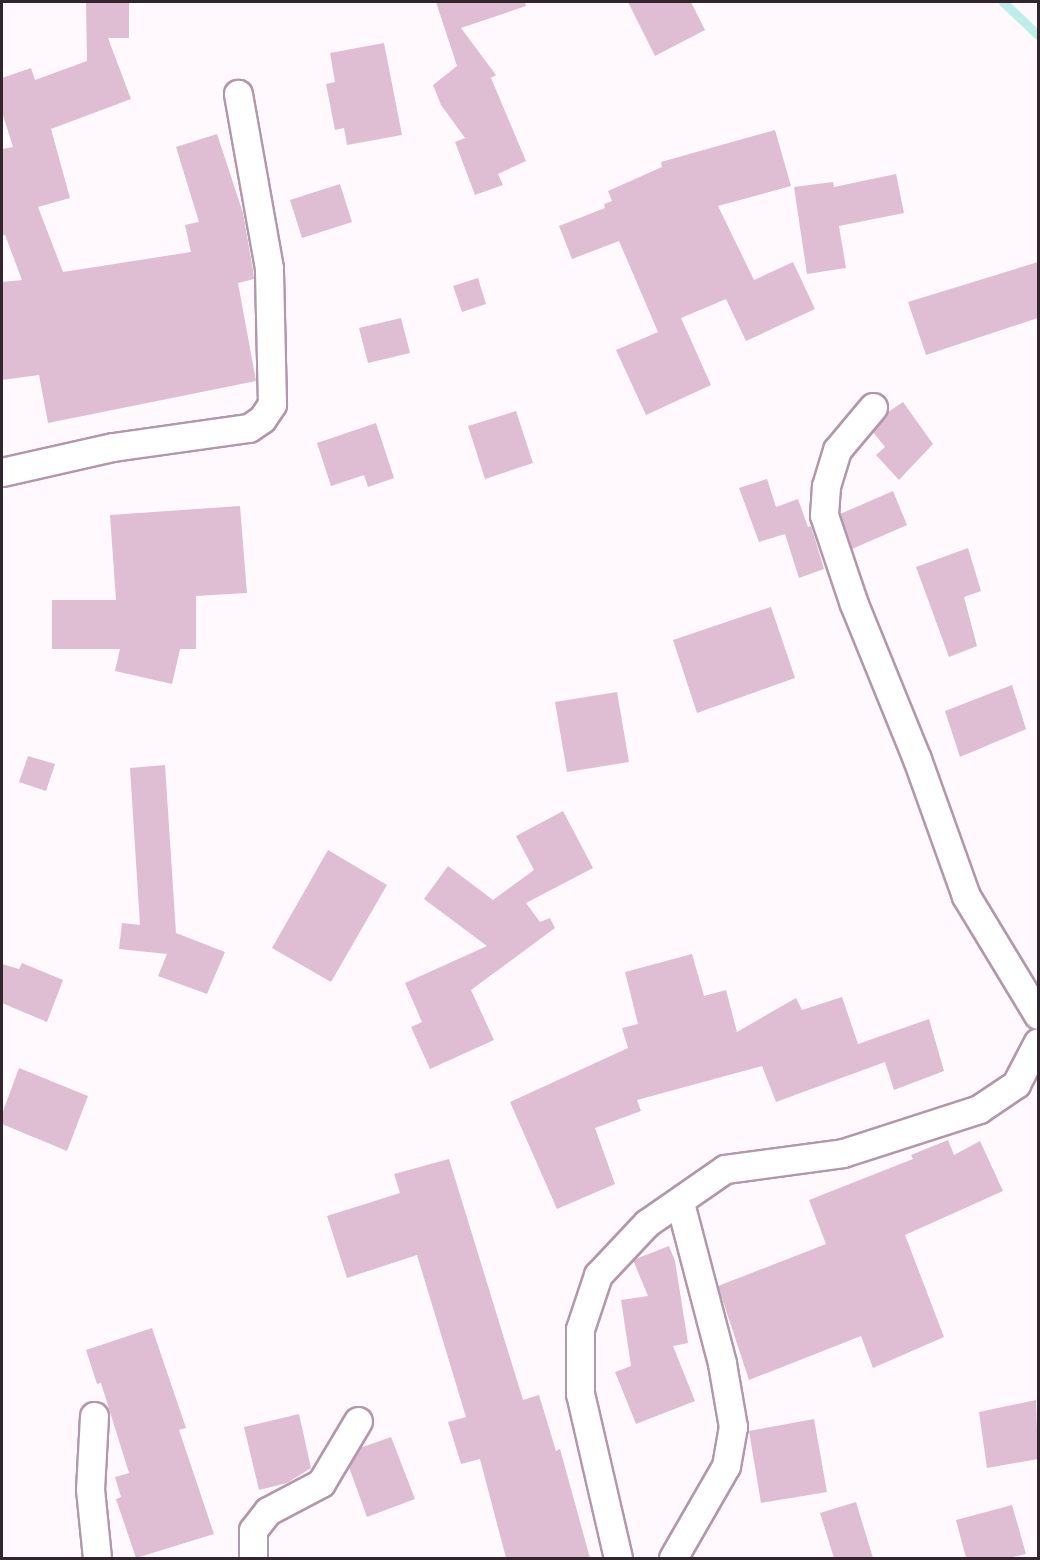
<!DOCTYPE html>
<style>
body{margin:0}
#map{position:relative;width:1040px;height:1560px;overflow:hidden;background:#fff9fd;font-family:"Titillium Web",sans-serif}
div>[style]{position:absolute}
.stream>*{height:9px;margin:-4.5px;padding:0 4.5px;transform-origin:4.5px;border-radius:4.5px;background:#beedea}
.building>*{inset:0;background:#dfbdd3}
.roads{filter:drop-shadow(2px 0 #b397aa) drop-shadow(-2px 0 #b397aa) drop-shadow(0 2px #b397aa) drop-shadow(0 -2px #b397aa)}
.minor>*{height:27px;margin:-13.5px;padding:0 13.5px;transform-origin:13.5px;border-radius:13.5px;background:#fff}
span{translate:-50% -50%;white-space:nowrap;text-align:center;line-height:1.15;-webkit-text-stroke:5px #fff9fd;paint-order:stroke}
.frame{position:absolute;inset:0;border:3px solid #32262e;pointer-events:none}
</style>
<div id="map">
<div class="stream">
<div style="left:1003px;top:2px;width:48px;rotate:43.3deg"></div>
</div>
<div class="building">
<div style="clip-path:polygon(86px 2px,129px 2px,129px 38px,108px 38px,131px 99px,51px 129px,70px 198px,38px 207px,63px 272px,191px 252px,185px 225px,199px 222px,176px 147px,217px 134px,243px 213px,253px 270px,254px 279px,238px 283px,256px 381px,48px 423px,39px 375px,2px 380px,2px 282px,22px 280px,5px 235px,2px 235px,2px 149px,13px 147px,2px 112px,2px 78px,31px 68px,35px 80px,87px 61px)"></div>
<div style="clip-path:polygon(436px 2px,525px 2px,526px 6px,461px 28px,496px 75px,491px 78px,526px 161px,498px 174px,503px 185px,475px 195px,455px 142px,465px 138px,441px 105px,433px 85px,457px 66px)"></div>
<div style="clip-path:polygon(628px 2px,691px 2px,705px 30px,655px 56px)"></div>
<div style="clip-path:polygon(384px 43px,402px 135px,347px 145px,344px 128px,335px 130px,326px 84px,335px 82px,330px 53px)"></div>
<div style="clip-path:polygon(775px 130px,791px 186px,718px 206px,754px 280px,793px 262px,815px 309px,746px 341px,726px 299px,681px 318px,711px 385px,646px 415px,616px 350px,658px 332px,619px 241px,572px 259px,559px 226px,605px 208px,604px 204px,612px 201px,608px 191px,662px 167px,661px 162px)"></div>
<div style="clip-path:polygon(896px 174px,904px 213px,839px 226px,846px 268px,807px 274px,794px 187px,833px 182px,834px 187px)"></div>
<div style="clip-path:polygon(340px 184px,352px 222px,302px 238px,290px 200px)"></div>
<div style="clip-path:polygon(1038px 262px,1038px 318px,926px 355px,908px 302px)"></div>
<div style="clip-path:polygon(478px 278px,486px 304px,462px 312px,453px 286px)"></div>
<div style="clip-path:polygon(401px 318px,410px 353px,368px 363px,359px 328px)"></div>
<div style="clip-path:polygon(903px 402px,933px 444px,899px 480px,876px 455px,885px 447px,873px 432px,888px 412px)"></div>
<div style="clip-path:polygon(516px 411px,533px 463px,485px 479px,468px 426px)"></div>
<div style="clip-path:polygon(376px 423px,394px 478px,368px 487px,364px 475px,331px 486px,317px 443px)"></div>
<div style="clip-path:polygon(767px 479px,776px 507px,798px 499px,808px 527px,811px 526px,824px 569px,799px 578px,785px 534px,759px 542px,739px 488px)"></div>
<div style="clip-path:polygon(893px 491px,907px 525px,852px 549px,840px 514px)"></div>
<div style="clip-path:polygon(240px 506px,247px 593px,196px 596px,196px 649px,180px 649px,172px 684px,115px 671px,120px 649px,52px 649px,52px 600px,116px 600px,110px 515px)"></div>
<div style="clip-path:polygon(968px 548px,981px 591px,964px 597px,977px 646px,949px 657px,916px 567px)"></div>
<div style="clip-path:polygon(771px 607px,795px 678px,697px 713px,673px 640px)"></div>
<div style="clip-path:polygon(1012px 685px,1026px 729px,960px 757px,945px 711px)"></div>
<div style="clip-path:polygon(617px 692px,629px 762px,567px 772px,555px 702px)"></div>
<div style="clip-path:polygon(28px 756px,55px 764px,46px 791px,19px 782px)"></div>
<div style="clip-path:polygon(165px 765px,176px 933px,225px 952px,207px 994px,158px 976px,167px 954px,119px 949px,122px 923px,140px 925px,130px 768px)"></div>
<div style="clip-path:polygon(563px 811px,593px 868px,526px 903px,540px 922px,550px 918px,555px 928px,471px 990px,494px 1040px,430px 1069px,411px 1027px,422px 1022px,405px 983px,487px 946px,424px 899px,448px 866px,493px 900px,534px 870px,516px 836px)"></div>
<div style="clip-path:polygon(328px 850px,387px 885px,331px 982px,272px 948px)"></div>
<div style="clip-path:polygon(692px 954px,704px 996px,726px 990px,737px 1032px,796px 998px,802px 1010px,842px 997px,858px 1044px,929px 1019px,944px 1071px,894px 1090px,885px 1062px,776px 1102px,762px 1066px,637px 1100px,641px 1111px,595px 1128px,615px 1184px,557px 1209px,510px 1102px,628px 1048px,622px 1028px,638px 1024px,625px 972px)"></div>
<div style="clip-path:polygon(22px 963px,63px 980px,47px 1022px,2px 1003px,2px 964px,19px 969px)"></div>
<div style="clip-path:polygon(19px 1068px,88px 1096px,67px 1151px,2px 1124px,2px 1114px)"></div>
<div style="clip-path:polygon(948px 1140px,954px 1155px,980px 1141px,1003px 1191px,905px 1235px,944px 1337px,873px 1368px,861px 1336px,749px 1380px,718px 1286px,826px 1244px,809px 1200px,913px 1159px,911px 1155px)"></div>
<div style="clip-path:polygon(449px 1159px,523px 1400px,539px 1395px,556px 1451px,560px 1449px,590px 1558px,506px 1558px,480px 1459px,461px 1464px,448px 1422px,466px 1417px,417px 1255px,347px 1278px,327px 1216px,400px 1193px,394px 1174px)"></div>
<div style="clip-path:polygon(669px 1246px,675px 1261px,688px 1343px,673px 1346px,695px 1401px,636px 1424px,615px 1372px,631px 1366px,621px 1300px,648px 1296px,633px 1260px)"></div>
<div style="clip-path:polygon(152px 1328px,186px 1428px,179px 1430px,214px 1534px,136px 1558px,116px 1499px,121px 1497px,115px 1477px,129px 1473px,101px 1383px,97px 1384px,86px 1350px)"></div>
<div style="clip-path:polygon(1036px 1400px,1038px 1459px,987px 1468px,979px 1412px)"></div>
<div style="clip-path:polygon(299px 1414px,311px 1468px,287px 1483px,259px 1490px,244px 1427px)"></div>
<div style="clip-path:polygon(814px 1419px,827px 1492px,761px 1503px,749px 1431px)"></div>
<div style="clip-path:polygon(391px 1437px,415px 1499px,367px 1517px,349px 1467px,360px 1448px)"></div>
<div style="clip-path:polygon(856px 1502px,873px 1558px,834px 1558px,820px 1513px)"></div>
<div style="clip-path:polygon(1012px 1505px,1026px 1554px,1008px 1558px,966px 1558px,956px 1520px)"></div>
</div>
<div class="roads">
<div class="minor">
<div style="left:873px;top:407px;width:56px;rotate:129.9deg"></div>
<div style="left:837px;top:450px;width:38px;rotate:107deg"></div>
<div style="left:826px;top:486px;width:29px;rotate:94deg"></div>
<div style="left:824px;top:515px;width:94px;rotate:71.4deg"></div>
<div style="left:854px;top:604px;width:167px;rotate:67.9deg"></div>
<div style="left:917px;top:759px;width:145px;rotate:70.3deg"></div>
<div style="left:966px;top:896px;width:139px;rotate:58.8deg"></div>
<div style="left:2px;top:472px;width:114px;rotate:-12.7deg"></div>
<div style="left:113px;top:447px;width:137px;rotate:-8deg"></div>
<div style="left:249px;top:428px;width:16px;rotate:-35deg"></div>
<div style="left:262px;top:419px;width:18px;rotate:-56deg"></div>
<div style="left:272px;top:404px;width:136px;rotate:-91.3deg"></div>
<div style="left:269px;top:268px;width:177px;rotate:-100.1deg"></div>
<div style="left:94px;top:1416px;width:73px;rotate:93.1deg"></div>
<div style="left:90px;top:1489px;width:69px;rotate:84.2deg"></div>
<div style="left:253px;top:1558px;width:28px;rotate:-90deg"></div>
<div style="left:253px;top:1530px;width:24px;rotate:-52deg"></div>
<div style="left:268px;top:1511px;width:60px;rotate:-27.8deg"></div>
<div style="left:321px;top:1483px;width:72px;rotate:-59.2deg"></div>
<div style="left:618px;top:1558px;width:168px;rotate:-103deg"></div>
<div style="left:580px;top:1394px;width:65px;rotate:-90deg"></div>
<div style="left:580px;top:1329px;width:57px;rotate:-71.6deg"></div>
<div style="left:598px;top:1275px;width:71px;rotate:-46.7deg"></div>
<div style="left:647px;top:1223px;width:95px;rotate:-34.7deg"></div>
<div style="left:725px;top:1169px;width:119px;rotate:-7.7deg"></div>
<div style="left:843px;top:1153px;width:143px;rotate:-17.9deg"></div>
<div style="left:979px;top:1109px;width:45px;rotate:-34deg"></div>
<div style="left:1016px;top:1084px;width:47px;rotate:-62.4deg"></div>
<div style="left:673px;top:1558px;width:106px;rotate:-60.1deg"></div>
<div style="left:726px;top:1466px;width:40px;rotate:-80deg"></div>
<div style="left:733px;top:1427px;width:65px;rotate:-99.8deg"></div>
<div style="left:722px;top:1363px;width:165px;rotate:-104.7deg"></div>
</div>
</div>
<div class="frame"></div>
</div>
